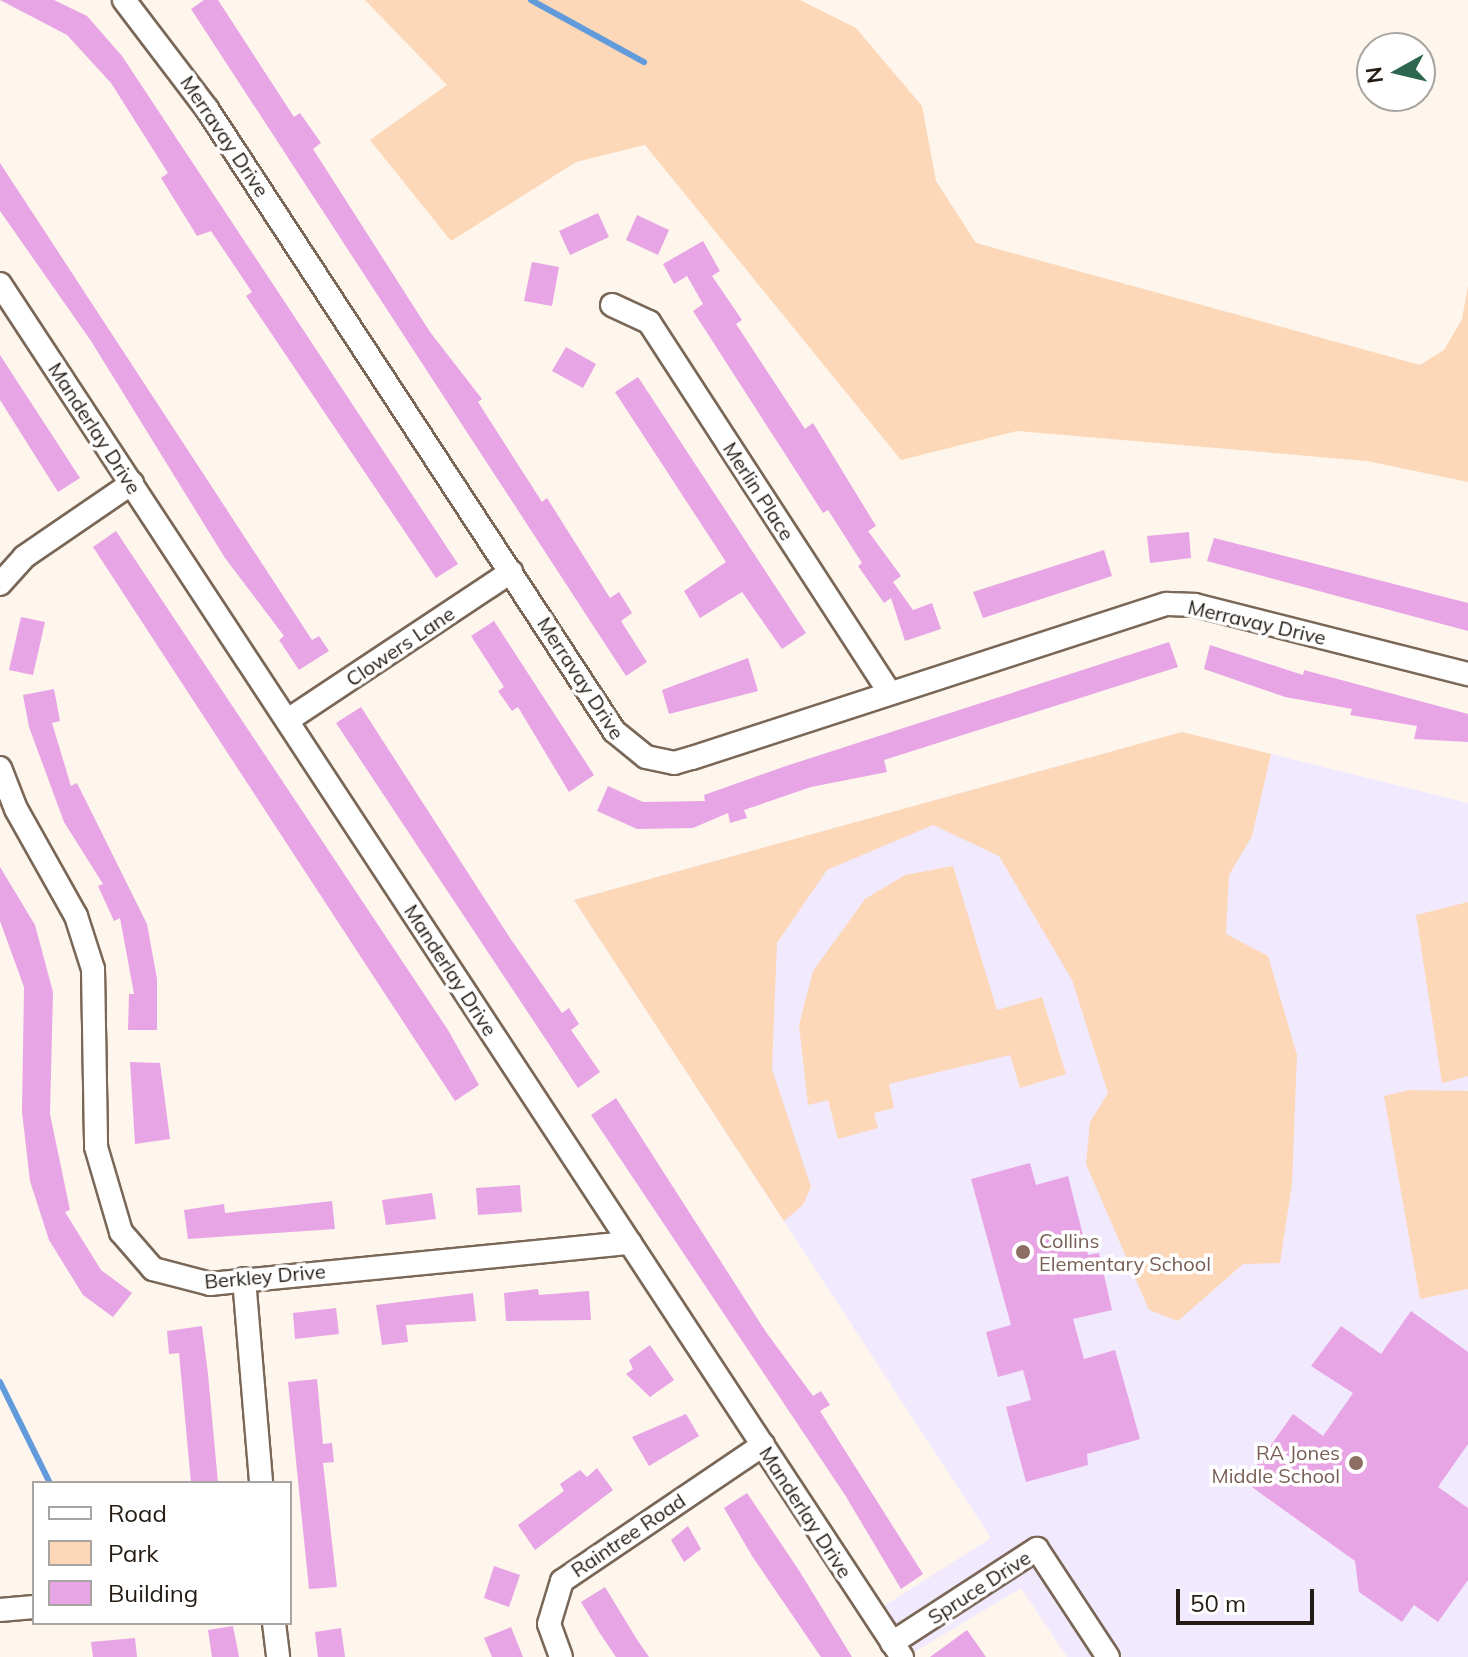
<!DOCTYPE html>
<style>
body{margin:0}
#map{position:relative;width:1468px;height:1657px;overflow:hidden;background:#fef5ed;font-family:Mulish,sans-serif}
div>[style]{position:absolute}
.education>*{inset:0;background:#f1e9fe}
.green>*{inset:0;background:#fcd8b8}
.stream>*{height:6px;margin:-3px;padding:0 3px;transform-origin:3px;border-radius:3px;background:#619bdb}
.building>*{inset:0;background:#e8a5e5}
.roads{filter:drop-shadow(2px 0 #7a6757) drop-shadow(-2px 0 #7a6757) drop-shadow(0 2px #7a6757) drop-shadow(0 -2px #7a6757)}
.street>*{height:22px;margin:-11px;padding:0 11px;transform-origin:11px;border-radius:11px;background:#fff}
.dots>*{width:22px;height:22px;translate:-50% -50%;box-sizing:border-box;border:4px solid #fff;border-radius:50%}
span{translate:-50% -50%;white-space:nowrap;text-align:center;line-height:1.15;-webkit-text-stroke:7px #fff;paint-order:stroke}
.street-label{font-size:20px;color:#231b14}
.education-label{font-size:20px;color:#785e54}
.left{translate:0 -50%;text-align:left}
.right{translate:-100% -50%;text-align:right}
.legend{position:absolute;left:32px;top:1481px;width:260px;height:144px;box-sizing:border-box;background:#fff;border:2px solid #a7a4a1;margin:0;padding:10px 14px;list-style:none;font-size:24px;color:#231b14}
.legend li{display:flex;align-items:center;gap:16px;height:40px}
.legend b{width:40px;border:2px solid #a7a4a1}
.north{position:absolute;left:1356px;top:32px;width:80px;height:80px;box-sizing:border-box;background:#fff;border:2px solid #a7a4a1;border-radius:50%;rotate:262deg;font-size:22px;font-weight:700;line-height:32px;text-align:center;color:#231b14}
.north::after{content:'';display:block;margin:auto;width:28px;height:36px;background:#2e674f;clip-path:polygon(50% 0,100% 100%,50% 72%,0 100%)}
.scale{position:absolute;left:1176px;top:1589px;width:138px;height:36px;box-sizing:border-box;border:4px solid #231b14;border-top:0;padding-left:10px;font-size:24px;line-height:28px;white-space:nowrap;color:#231b14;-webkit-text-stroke:6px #fff;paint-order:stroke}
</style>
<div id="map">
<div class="education">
<div style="clip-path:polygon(1182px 732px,1468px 803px,1468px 1657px,1067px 1657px,1021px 1588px,906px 1657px,873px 1613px,991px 1538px,574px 900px)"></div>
</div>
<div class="green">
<div style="clip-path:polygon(365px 0,800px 0,856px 28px,922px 106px,936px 181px,976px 243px,1420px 365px,1444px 350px,1462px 319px,1468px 286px,1468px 482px,1367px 461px,1017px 431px,901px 460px,645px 145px,576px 162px,451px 241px,370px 140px,447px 85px)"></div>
<div style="clip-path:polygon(1182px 732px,1271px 754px,1252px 836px,1229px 875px,1226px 934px,1268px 956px,1297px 1055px,1292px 1184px,1280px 1263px,1243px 1264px,1178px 1321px,1149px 1310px,1086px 1164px,1090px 1122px,1108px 1093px,1072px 980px,999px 856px,933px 825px,827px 870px,777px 943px,772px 1069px,811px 1187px,803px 1205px,784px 1221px,574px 900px)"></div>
<div style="clip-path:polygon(953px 866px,997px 1010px,1042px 997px,1066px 1074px,1020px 1088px,1010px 1055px,889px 1084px,894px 1108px,874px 1113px,878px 1128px,838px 1139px,828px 1100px,808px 1105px,799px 1025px,813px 971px,865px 899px,905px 875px)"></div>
<div style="clip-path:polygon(1468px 902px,1468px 1076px,1442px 1083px,1416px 915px)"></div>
<div style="clip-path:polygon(1409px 1090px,1468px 1091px,1468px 1289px,1420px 1299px,1384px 1096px)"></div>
</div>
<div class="stream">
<div style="left:531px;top:0;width:129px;rotate:28.8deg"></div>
<div style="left:0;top:1382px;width:113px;rotate:63.7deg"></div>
</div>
<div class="building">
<div style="clip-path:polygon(0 0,54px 0,87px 16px,122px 56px,458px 564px,436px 578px,246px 296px,252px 292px,211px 231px,197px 236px,161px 178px,168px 173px,111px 83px,67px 35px)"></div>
<div style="clip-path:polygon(204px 0,218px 0,294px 117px,300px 113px,321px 143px,313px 149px,430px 332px,482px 399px,478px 402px,542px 502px,547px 498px,610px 598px,619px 592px,632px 613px,621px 621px,647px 662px,626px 676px,191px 9px)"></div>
<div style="clip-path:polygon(0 163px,312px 640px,319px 636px,329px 651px,299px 670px,279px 640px,284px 636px,225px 558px,91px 341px,0 211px)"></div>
<div style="clip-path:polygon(598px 213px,609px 237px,570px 255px,559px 231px)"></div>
<div style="clip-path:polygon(637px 215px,669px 230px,658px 255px,626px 240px)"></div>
<div style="clip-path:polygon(703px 241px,720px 271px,712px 276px,742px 320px,736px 324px,805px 429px,813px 423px,876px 526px,868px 531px,901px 576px,893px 582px,913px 610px,932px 603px,941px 629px,905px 641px,891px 598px,884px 603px,858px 566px,862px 563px,828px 510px,823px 513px,693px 311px,703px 304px,687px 276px,674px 284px,663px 264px)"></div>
<div style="clip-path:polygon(532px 262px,559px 267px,552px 306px,524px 301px)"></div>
<div style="clip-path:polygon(566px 347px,596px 364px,583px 388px,552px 371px)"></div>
<div style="clip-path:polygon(0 355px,80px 478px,58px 492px,0 400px)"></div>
<div style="clip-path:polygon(638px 377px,806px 633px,782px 649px,742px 592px,700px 618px,684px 591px,726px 562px,615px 392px)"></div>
<div style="clip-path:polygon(116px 531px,448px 1030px,479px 1085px,455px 1101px,93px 547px)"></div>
<div style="clip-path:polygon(1189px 532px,1191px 558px,1150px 563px,1147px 536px)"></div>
<div style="clip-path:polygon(1214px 538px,1468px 603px,1468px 631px,1207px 561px)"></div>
<div style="clip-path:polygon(1104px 550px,1112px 576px,983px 618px,973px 592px)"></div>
<div style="clip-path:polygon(21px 617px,45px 622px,33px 675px,9px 670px)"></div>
<div style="clip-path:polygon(494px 621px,594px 775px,569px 792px,518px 707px,512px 711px,498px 691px,504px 687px,471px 636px)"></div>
<div style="clip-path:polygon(1169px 642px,1178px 667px,884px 760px,887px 772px,811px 787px,744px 810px,747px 818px,730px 823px,728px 813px,693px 828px,637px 829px,597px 811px,608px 786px,643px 802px,705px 801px,704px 795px,783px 767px)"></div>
<div style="clip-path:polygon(1210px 645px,1303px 675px,1304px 670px,1468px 714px,1468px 742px,1414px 739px,1417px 726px,1350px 715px,1352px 709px,1285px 697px,1204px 669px)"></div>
<div style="clip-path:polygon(748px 658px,758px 691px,669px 714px,662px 690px)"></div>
<div style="clip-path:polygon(54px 689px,60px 721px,52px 723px,71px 786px,77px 783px,147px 924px,157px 979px,157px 1030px,128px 1030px,129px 994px,134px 994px,120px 918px,114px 921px,98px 886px,103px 884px,64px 822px,29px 727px,23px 695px)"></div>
<div style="clip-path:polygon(361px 707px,510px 938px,562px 1013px,569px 1008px,579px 1024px,571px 1030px,600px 1072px,578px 1088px,336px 723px)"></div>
<div style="clip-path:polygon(0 867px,35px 925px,53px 992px,50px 1114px,70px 1210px,65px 1212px,101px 1270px,132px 1293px,113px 1317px,83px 1295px,49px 1240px,30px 1181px,22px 1112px,24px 987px,0 921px)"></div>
<div style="clip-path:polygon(130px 1062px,160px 1063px,170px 1139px,135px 1144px)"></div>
<div style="clip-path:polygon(616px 1098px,766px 1332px,813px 1396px,821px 1391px,830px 1405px,820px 1411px,923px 1574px,901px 1589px,845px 1495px,591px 1115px)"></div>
<div style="clip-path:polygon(1030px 1163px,1036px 1185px,1068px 1176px,1088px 1255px,1099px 1253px,1112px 1310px,1073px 1319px,1084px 1359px,1115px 1350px,1140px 1439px,1087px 1454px,1088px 1465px,1026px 1482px,1006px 1407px,1031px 1400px,1023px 1370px,998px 1377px,986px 1332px,1011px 1325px,971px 1179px)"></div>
<div style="clip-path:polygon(520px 1185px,522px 1212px,478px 1215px,476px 1188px)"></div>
<div style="clip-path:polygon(432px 1193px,436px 1219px,386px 1225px,382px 1200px)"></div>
<div style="clip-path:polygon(332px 1201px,335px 1229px,188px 1239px,184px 1210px,224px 1204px,225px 1213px)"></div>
<div style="clip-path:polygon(538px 1289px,539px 1295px,589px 1291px,591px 1320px,506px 1321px,504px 1293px)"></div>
<div style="clip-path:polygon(473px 1293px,476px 1321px,406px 1325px,408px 1342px,382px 1345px,376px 1305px)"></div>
<div style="clip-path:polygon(336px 1308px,339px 1334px,295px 1339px,293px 1313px)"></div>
<div style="clip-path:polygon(1411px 1311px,1468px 1352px,1468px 1444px,1438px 1487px,1468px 1508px,1468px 1580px,1438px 1622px,1414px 1605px,1402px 1622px,1359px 1592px,1355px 1561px,1245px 1482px,1293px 1414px,1323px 1436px,1353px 1393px,1311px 1366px,1341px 1326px,1381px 1354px)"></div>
<div style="clip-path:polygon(202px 1326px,208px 1374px,218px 1483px,191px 1483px,179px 1353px,169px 1354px,167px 1331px)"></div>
<div style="clip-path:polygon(650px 1345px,674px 1380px,650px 1397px,626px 1374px,633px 1369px,629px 1360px)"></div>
<div style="clip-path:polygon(317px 1379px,323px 1444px,332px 1443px,334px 1462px,323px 1463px,337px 1587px,309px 1589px,288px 1382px)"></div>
<div style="clip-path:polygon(686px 1414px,699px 1436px,649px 1466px,632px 1437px)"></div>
<div style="clip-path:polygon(597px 1468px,613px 1490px,535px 1550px,518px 1525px,564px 1491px,560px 1484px,580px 1470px,587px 1477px)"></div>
<div style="clip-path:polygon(747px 1493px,800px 1572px,852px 1657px,821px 1657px,752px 1556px,724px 1508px)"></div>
<div style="clip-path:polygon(688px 1526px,701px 1549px,684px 1562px,671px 1540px)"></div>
<div style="clip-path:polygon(494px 1566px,520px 1575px,509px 1607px,484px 1598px)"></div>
<div style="clip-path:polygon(605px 1587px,636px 1638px,649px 1657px,616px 1657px,599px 1632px,581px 1602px)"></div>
<div style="clip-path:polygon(233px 1626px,239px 1657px,212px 1657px,208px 1630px)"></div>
<div style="clip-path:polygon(511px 1627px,523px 1657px,492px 1657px,484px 1638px)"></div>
<div style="clip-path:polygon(341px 1628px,345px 1657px,318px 1657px,315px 1632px)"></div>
<div style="clip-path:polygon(967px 1630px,986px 1657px,930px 1657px)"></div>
<div style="clip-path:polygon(135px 1638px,137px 1657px,93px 1657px,91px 1642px)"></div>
</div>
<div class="roads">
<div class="street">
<div style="left:124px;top:0;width:137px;rotate:52.7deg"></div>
<div style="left:207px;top:109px;width:743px;rotate:56.8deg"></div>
<div style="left:614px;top:731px;width:41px;rotate:39.1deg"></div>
<div style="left:646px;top:757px;width:29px;rotate:12deg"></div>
<div style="left:674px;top:763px;width:19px;rotate:-16deg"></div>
<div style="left:692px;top:758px;width:499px;rotate:-18deg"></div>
<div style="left:1167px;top:604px;width:28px;rotate:2deg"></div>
<div style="left:1195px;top:605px;width:282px;rotate:14.2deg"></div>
<div style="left:0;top:284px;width:1643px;rotate:56.7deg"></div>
<div style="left:612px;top:305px;width:41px;rotate:24.7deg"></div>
<div style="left:649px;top:322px;width:442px;rotate:57deg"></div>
<div style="left:0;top:584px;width:36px;rotate:-48deg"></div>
<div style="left:24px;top:557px;width:131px;rotate:-34.4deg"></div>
<div style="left:288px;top:720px;width:268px;rotate:-33.6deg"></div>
<div style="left:0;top:768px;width:44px;rotate:68.7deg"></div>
<div style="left:16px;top:809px;width:123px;rotate:60.7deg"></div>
<div style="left:76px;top:916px;width:56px;rotate:72.2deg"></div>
<div style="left:93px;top:969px;width:178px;rotate:89deg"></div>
<div style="left:96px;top:1147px;width:89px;rotate:73.6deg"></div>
<div style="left:121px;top:1232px;width:49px;rotate:49.1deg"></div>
<div style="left:153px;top:1269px;width:59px;rotate:14.7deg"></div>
<div style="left:210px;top:1284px;width:422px;rotate:-5.6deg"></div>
<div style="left:244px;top:1279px;width:205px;rotate:85.2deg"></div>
<div style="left:0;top:1610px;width:34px;rotate:-5deg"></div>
<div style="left:274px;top:1623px;width:34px;rotate:83deg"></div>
<div style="left:892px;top:1643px;width:173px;rotate:-33deg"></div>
<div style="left:1037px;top:1549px;width:129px;rotate:56.7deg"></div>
<div style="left:561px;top:1657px;width:35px;rotate:-110deg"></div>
<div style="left:549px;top:1624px;width:45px;rotate:-73.2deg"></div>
<div style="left:562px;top:1581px;width:243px;rotate:-34.1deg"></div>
</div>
</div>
<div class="dots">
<div style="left:1023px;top:1252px;background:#8d6e63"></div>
<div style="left:1356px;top:1463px;background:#8d6e63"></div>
</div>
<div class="street-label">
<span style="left:225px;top:136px;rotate:56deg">Merravay Drive</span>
<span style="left:95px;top:428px;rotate:57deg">Manderlay Drive</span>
<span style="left:759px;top:491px;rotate:57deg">Merlin Place</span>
<span style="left:1257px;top:622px;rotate:13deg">Merravay Drive</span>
<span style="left:400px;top:646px;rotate:-34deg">Clowers Lane</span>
<span style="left:581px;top:678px;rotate:57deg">Merravay Drive</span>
<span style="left:451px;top:970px;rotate:57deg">Manderlay Drive</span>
<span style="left:265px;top:1276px;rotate:-5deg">Berkley Drive</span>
<span style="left:806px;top:1512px;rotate:57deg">Manderlay Drive</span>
<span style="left:628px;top:1535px;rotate:-34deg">Raintree Road</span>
<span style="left:979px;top:1587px;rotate:-33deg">Spruce Drive</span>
</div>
<div class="education-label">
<span class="left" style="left:1039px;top:1252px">Collins<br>Elementary School</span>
<span class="right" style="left:1340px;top:1464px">RA Jones<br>Middle School</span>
</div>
<ul class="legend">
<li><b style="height:10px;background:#fff"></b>Road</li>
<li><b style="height:22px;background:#fcd8b8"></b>Park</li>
<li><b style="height:22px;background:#e8a5e5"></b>Building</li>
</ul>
<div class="north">N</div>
<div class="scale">50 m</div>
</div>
